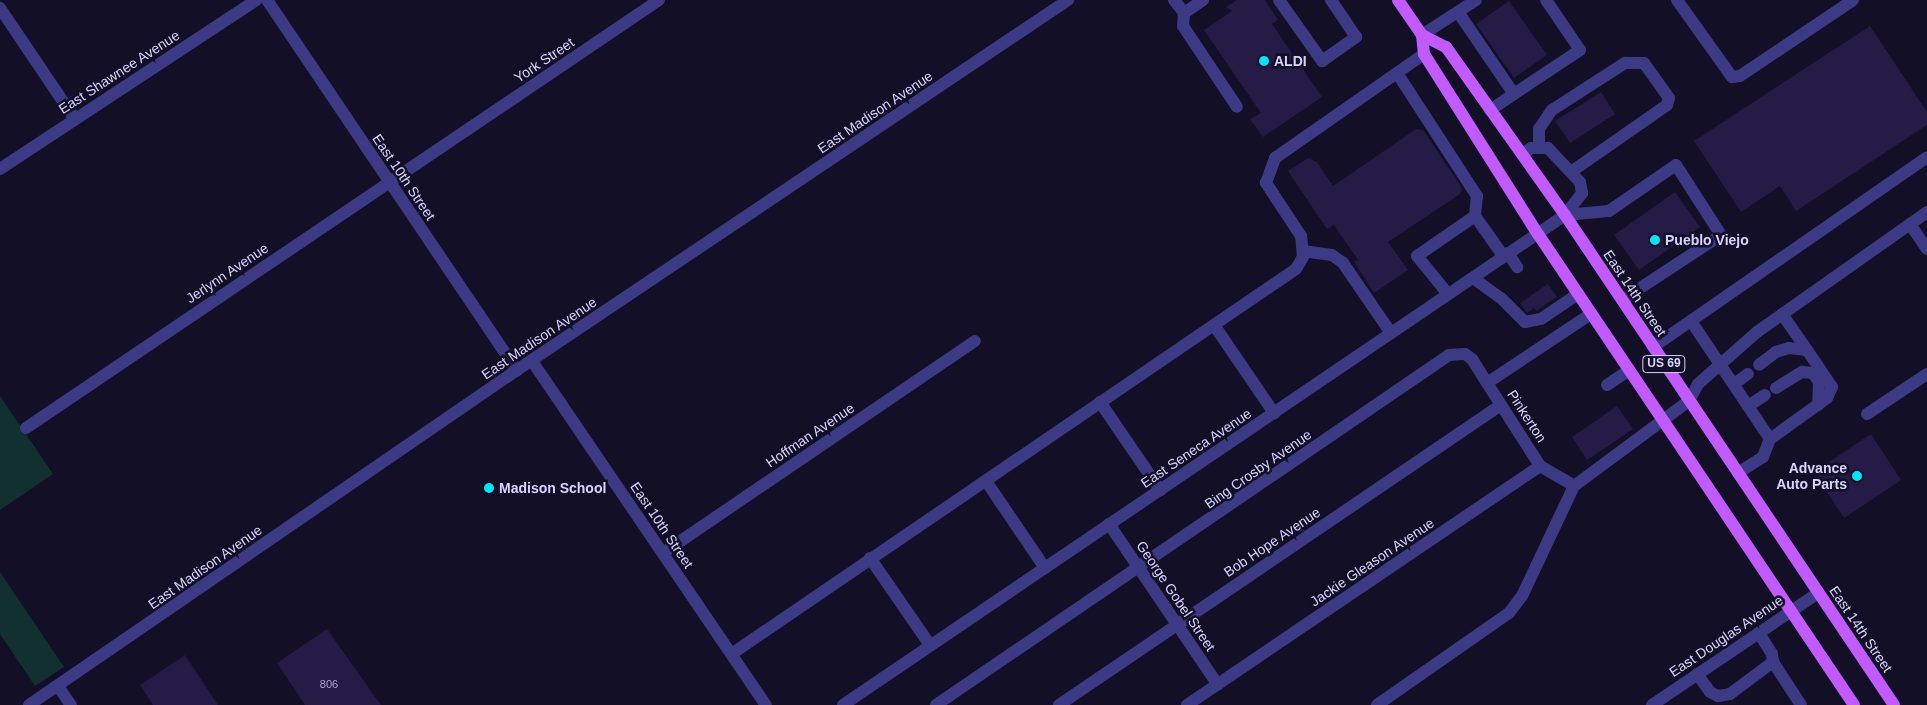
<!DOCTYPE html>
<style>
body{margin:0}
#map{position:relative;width:1927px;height:705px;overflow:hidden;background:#130f26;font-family:Arial,sans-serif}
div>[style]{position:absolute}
.green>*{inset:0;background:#12302f}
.building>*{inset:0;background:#241b47}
.minor>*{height:12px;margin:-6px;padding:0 6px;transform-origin:6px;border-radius:6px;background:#3d3a85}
.major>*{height:12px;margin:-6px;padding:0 6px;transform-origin:6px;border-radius:6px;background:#c25bff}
.dots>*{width:14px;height:14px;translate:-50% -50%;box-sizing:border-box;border:2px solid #130f26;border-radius:50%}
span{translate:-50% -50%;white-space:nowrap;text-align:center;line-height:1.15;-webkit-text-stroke:5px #130f26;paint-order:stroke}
.number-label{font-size:11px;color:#aca6d1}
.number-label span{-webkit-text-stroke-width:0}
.shield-label span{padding:1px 4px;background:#130f26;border:1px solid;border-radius:4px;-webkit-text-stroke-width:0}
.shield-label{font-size:12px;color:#d9d4ff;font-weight:700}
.street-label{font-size:14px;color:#d9d4ff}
.poi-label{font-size:14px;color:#d9d4ff;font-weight:700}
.left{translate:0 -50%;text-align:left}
.right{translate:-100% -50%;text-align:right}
</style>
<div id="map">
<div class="green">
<div style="clip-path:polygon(0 396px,53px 474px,0 510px)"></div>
<div style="clip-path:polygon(0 572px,64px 667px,35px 686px,0 634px)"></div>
</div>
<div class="building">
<div style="clip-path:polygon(1237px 0,1265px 0,1278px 20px,1272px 24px,1322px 97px,1263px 137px,1250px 119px,1261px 113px,1204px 30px,1232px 11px,1226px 7px)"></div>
<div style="clip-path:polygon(1509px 1px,1547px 55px,1514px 78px,1476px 24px)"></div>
<div style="clip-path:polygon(1870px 26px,1927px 112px,1927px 125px,1796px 211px,1780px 186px,1741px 212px,1694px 141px)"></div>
<div style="clip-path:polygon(1601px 92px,1615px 114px,1570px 143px,1555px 121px)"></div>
<div style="clip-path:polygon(1416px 129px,1423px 130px,1462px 188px,1460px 194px,1388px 242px,1408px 270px,1374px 293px,1354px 262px,1358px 260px,1334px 225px,1327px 229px,1288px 171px,1308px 158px,1317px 162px,1333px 186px)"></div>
<div style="clip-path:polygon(1675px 192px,1700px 227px,1639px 270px,1614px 235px)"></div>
<div style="clip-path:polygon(1548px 284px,1557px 297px,1536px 311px,1534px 308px,1527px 313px,1520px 303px)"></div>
<div style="clip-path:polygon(1617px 406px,1633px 429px,1587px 460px,1572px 437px)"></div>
<div style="clip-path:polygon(1871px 434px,1901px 480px,1844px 518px,1814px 472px)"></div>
<div style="clip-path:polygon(327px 629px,381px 705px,305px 705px,277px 663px)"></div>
<div style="clip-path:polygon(185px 655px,218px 705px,153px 705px,140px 685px)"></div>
</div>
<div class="minor">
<div style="left:267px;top:0;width:447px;rotate:56deg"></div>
<div style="left:1174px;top:0;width:16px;rotate:52deg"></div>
<div style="left:1184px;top:13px;width:23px;rotate:-34deg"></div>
<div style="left:1279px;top:0;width:75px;rotate:54.8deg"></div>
<div style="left:1322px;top:61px;width:42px;rotate:-35.2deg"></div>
<div style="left:1356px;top:37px;width:45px;rotate:-124deg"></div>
<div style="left:1677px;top:0;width:95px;rotate:54.5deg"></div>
<div style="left:1732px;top:77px;width:8px;rotate:-7deg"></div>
<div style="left:1740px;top:76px;width:136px;rotate:-33.9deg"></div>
<div style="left:0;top:8px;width:134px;rotate:56deg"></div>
<div style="left:1458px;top:12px;width:99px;rotate:55.7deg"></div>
<div style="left:1514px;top:94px;width:29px;rotate:146deg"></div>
<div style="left:1184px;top:13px;width:13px;rotate:94deg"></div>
<div style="left:1183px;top:26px;width:97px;rotate:56.3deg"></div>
<div style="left:1422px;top:35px;width:64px;rotate:-32.9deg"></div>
<div style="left:1397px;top:73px;width:147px;rotate:57deg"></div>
<div style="left:1477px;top:196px;width:20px;rotate:96deg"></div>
<div style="left:1475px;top:216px;width:50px;rotate:54.7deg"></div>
<div style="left:1514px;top:94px;width:79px;rotate:-33.7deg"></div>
<div style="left:1580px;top:50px;width:60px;rotate:-124.2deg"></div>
<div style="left:1539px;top:146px;width:17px;rotate:-90deg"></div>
<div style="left:1539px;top:129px;width:23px;rotate:-56deg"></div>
<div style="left:1552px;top:110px;width:87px;rotate:-32.8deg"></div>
<div style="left:1625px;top:63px;width:19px"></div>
<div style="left:1644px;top:63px;width:43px;rotate:54.5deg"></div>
<div style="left:1669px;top:98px;width:7px;rotate:106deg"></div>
<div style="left:1667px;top:105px;width:117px;rotate:145.1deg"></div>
<div style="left:0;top:169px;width:307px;rotate:-33.4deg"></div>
<div style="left:1565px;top:215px;width:44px;rotate:-5.2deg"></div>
<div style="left:1609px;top:211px;width:81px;rotate:-34.5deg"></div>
<div style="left:1676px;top:165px;width:83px;rotate:57.3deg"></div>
<div style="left:1721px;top:235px;width:118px;rotate:146.7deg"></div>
<div style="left:1910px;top:224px;width:30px;rotate:56deg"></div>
<div style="left:1303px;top:251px;width:29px;rotate:8deg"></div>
<div style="left:1332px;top:255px;width:14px;rotate:36deg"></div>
<div style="left:1343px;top:263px;width:85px;rotate:55.6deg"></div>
<div style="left:1508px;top:253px;width:17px;rotate:57deg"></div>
<div style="left:1473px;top:278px;width:34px;rotate:36deg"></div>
<div style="left:1501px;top:298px;width:34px;rotate:45deg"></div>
<div style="left:1525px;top:322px;width:16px;rotate:-11deg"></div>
<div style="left:1541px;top:319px;width:45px;rotate:-34deg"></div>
<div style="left:1448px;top:294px;width:49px;rotate:-129.2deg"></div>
<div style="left:1417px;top:256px;width:70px;rotate:-34.6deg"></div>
<div style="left:1782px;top:314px;width:44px;rotate:55.2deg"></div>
<div style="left:1691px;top:321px;width:142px;rotate:56.2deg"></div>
<div style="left:1214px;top:325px;width:107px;rotate:55.7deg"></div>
<div style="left:1653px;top:347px;width:333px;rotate:-34.7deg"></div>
<div style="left:532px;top:361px;width:416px;rotate:55.8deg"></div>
<div style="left:1487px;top:383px;width:98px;rotate:57.4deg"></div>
<div style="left:1734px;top:384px;width:17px;rotate:-36deg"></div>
<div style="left:1607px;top:385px;width:27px;rotate:-34deg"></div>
<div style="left:1776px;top:388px;width:31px;rotate:-32deg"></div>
<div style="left:1802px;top:372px;width:11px;rotate:5deg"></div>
<div style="left:1813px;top:373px;width:11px;rotate:56deg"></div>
<div style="left:1819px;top:382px;width:23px;rotate:92deg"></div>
<div style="left:1100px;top:402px;width:107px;rotate:55.7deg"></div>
<div style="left:1748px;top:406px;width:20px;rotate:-33deg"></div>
<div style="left:1867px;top:414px;width:72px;rotate:-33.7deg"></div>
<div style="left:26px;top:428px;width:764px;rotate:-34.06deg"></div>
<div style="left:1738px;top:473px;width:30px;rotate:-33deg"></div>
<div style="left:1763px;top:457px;width:19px;rotate:-69deg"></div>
<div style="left:1770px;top:439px;width:70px;rotate:-35.7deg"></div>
<div style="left:1827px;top:398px;width:12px;rotate:-66deg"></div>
<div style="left:1832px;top:387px;width:45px;rotate:-124deg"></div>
<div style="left:1807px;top:350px;width:18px;rotate:-174deg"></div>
<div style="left:1789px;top:348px;width:14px;rotate:163deg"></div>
<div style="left:1776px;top:352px;width:21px;rotate:143deg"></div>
<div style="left:986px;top:481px;width:105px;rotate:55.9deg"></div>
<div style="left:1109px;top:524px;width:194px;rotate:55.9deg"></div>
<div style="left:663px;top:553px;width:377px;rotate:-34.2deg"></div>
<div style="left:870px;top:558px;width:106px;rotate:55.4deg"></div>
<div style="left:733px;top:653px;width:681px;rotate:-34.3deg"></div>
<div style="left:1296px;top:269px;width:14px;rotate:-60deg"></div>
<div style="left:1303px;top:257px;width:21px;rotate:-95deg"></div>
<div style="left:1301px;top:236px;width:64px;rotate:-123.4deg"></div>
<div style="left:1266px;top:183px;width:27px;rotate:-70deg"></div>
<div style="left:1275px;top:158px;width:182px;rotate:-34.9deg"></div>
<div style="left:1773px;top:662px;width:51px;rotate:56.9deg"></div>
<div style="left:1697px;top:674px;width:22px;rotate:54deg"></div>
<div style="left:1710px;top:692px;width:9px;rotate:27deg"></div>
<div style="left:1718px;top:696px;width:12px;rotate:-9deg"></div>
<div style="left:1730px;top:694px;width:54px;rotate:-36.7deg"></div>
<div style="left:1773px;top:662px;width:8px;rotate:-97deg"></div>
<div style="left:1772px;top:654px;width:25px;rotate:-122deg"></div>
<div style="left:58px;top:686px;width:23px;rotate:56deg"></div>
<div style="left:29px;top:705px;width:592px;rotate:-34.47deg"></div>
<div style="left:517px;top:370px;width:664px;rotate:-33.88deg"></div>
<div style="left:843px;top:705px;width:873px;rotate:-34.16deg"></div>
<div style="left:1565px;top:215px;width:28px;rotate:-52deg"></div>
<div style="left:1582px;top:193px;width:11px;rotate:-100deg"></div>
<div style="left:1580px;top:182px;width:47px;rotate:-133.3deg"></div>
<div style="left:1548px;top:148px;width:17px;rotate:180deg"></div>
<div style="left:1531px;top:148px;width:11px;rotate:142deg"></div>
<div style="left:936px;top:705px;width:621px;rotate:-34.3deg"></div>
<div style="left:1449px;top:355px;width:16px;rotate:-4deg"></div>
<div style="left:1465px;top:354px;width:9px;rotate:36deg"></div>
<div style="left:1472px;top:359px;width:28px;rotate:58deg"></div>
<div style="left:1487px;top:383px;width:125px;rotate:-33.6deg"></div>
<div style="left:1059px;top:705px;width:534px;rotate:-34.17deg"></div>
<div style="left:1187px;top:705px;width:426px;rotate:-34.1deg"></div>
<div style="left:1540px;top:466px;width:39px;rotate:30deg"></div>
<div style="left:1377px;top:705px;width:161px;rotate:-34.9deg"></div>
<div style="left:1509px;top:613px;width:21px;rotate:-53deg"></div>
<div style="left:1522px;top:596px;width:122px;rotate:-64.7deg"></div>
<div style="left:1574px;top:486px;width:143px;rotate:-36.5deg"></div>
<div style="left:1689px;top:401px;width:19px;rotate:-62deg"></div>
<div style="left:1698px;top:384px;width:79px;rotate:-41.4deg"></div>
<div style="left:1757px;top:332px;width:208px;rotate:-35.2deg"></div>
<div style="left:1652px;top:705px;width:200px;rotate:-34deg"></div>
</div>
<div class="major">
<div style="left:1398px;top:0;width:42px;rotate:55.6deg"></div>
<div style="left:1422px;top:35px;width:19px;rotate:84deg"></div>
<div style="left:1424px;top:54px;width:213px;rotate:57.7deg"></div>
<div style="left:1538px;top:234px;width:567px;rotate:56.14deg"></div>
<div style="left:1422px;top:35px;width:27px;rotate:27deg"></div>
<div style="left:1446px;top:47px;width:206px;rotate:54.7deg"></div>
<div style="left:1565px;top:215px;width:590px;rotate:56.12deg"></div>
</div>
<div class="dots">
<div style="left:1264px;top:61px;background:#00e5ff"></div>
<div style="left:1655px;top:240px;background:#00e5ff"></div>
<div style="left:1857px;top:476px;background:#00e5ff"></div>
<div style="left:489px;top:488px;background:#00e5ff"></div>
</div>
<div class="number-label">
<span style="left:329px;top:684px">806</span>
</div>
<div class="shield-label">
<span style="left:1664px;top:364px">US 69</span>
</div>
<div class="street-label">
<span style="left:544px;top:60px;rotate:-34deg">York Street</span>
<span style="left:119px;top:72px;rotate:-33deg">East Shawnee Avenue</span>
<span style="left:875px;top:112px;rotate:-34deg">East Madison Avenue</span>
<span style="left:404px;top:177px;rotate:56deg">East 10th Street</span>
<span style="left:227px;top:273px;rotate:-34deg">Jerlynn Avenue</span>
<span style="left:1635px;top:293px;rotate:56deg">East 14th Street</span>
<span style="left:539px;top:338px;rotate:-34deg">East Madison Avenue</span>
<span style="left:1527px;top:416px;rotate:57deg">Pinkerton</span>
<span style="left:810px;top:435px;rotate:-34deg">Hoffman Avenue</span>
<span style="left:1196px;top:448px;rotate:-34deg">East Seneca Avenue</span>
<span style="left:1258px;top:469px;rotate:-35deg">Bing Crosby Avenue</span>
<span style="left:662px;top:525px;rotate:56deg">East 10th Street</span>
<span style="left:1272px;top:542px;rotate:-34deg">Bob Hope Avenue</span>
<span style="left:1372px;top:562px;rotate:-34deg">Jackie Gleason Avenue</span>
<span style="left:205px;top:567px;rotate:-35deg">East Madison Avenue</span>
<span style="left:1176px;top:596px;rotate:56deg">George Gobel Street</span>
<span style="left:1861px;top:629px;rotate:56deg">East 14th Street</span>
<span style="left:1726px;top:636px;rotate:-34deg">East Douglas Avenue</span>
</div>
<div class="poi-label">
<span class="left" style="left:1274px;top:61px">ALDI</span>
<span class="left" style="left:1665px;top:240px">Pueblo Viejo</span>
<span class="right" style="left:1847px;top:476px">Advance<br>Auto Parts</span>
<span class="left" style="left:499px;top:488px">Madison School</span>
</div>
</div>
